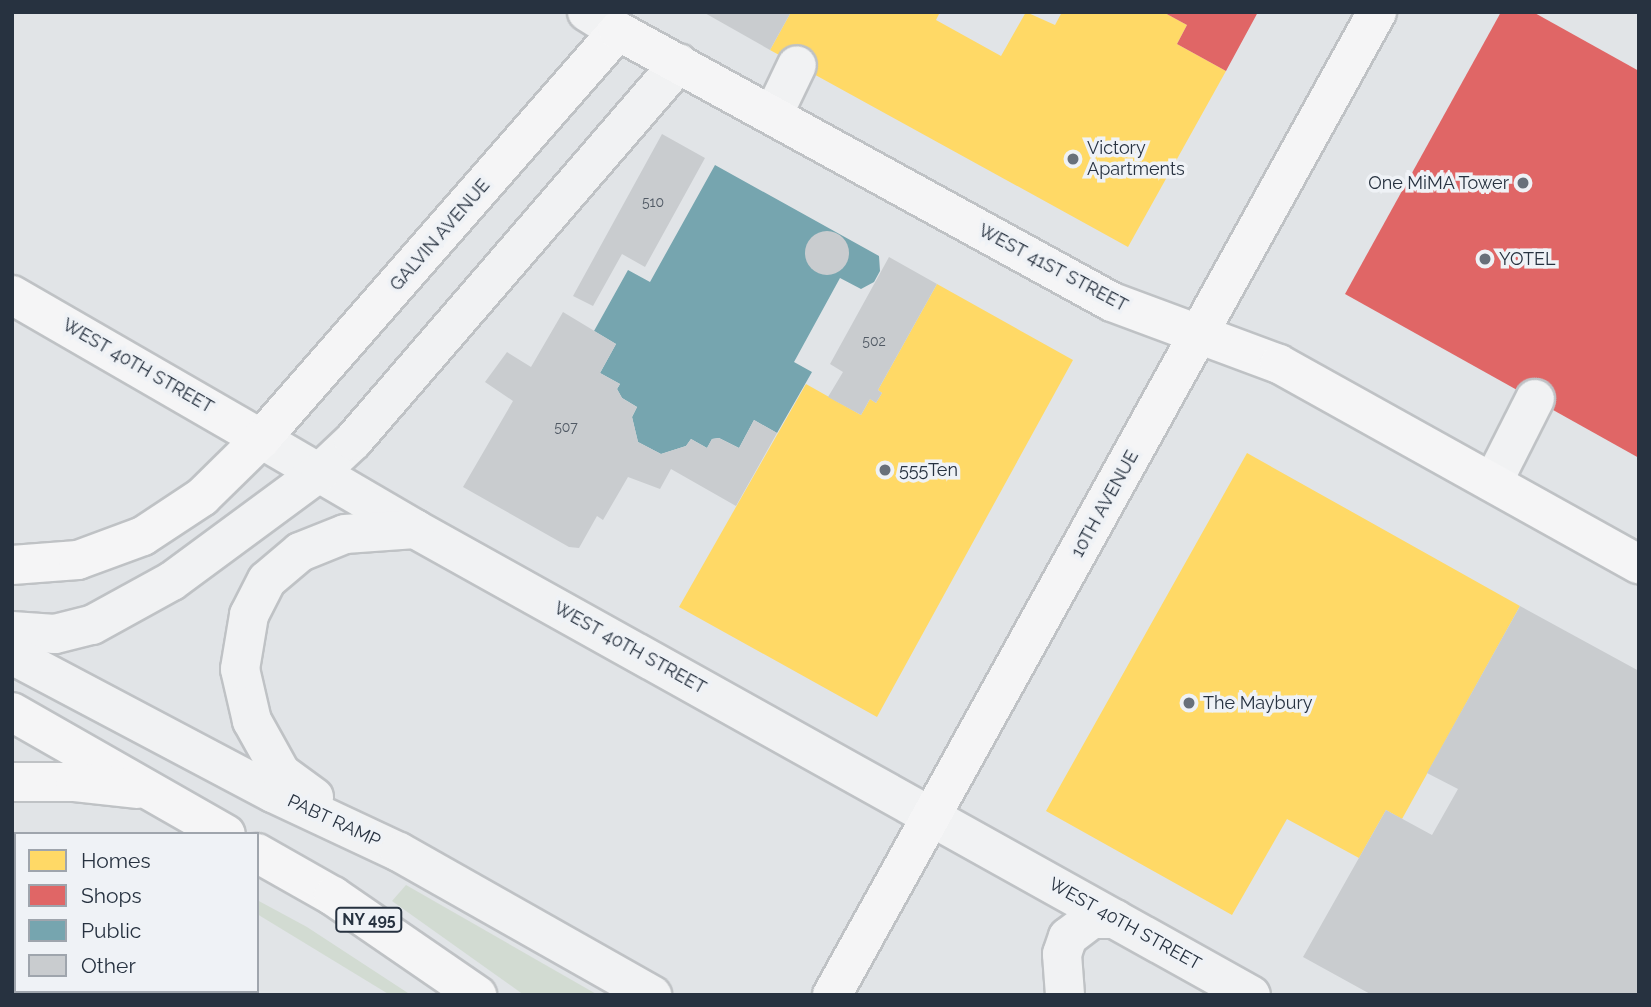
<!DOCTYPE html>
<style>
body{margin:0}
#map{position:relative;width:1651px;height:1007px;overflow:hidden;background:#e1e4e7;font-family:Raleway,sans-serif}
div>[style]{position:absolute}
.green>*{inset:0;background:#d2dbd2}
.homes>*{inset:0;background:#ffd966}
.shops>*{inset:0;background:#e06666}
.public>*{inset:0;background:#76a5af}
.building>*{inset:0;background:#c9cccf}
.round{border-radius:50%}
.roads{filter:drop-shadow(2px 0 #bfc2c5) drop-shadow(-2px 0 #bfc2c5) drop-shadow(0 2px #bfc2c5) drop-shadow(0 -2px #bfc2c5)}
.minor>*{height:38px;margin:-19px;padding:0 19px;transform-origin:19px;border-radius:19px;background:#f1f2f3}
.major>*{height:38px;margin:-19px;padding:0 19px;transform-origin:19px;border-radius:19px;background:#f5f5f6}
.highway>*{height:38px;margin:-19px;padding:0 19px;transform-origin:19px;border-radius:19px;background:#f5f5f6}
.dots>*{width:19px;height:19px;translate:-50% -50%;box-sizing:border-box;border:4px solid #eff2f6;border-radius:50%}
span{translate:-50% -50%;white-space:nowrap;text-align:center;line-height:1.15;-webkit-text-stroke:7px #eff2f6;paint-order:stroke}
.number-label{font-size:14px;color:#505964}
.number-label span{-webkit-text-stroke-width:0}
.shield-label span{padding:2px 5px;background:#eff2f6;border:2px solid;border-radius:5px;-webkit-text-stroke-width:0}
.shield-label{font-size:16px;color:#273240;font-weight:700}
.poi-label{font-size:18px;color:#273240}
.left{translate:0 -50%;text-align:left}
.right{translate:-100% -50%;text-align:right}
.street-label{font-size:18px;color:#273240}
.frame{position:absolute;inset:0;border:14px solid #273240;pointer-events:none}
.legend{position:absolute;left:14px;top:832px;width:245px;height:161px;box-sizing:border-box;background:#eff2f6;border:2px solid #9fa5ad;margin:0;padding:9px 12px;list-style:none;font-size:21px;color:#273240}
.legend li{display:flex;align-items:center;gap:14px;height:35px}
.legend b{width:35px;border:2px solid #9fa5ad}
</style>
<div id="map">
<div class="green">
<div style="clip-path:polygon(406px 885px,598px 995px,524px 995px,392px 901px)"></div>
<div style="clip-path:polygon(257px 900px,307px 927px,411px 995px,390px 995px,257px 914px)"></div>
</div>
<div class="homes">
<div style="clip-path:polygon(791px 12px,940px 12px,936px 20px,1001px 56px,1026px 12px,1055px 25px,1062px 12px,1163px 12px,1187px 25px,1177px 44px,1226px 71px,1128px 247px,770px 50px)"></div>
<div style="clip-path:polygon(937px 284px,1073px 360px,877px 717px,679px 607px,806px 384px,861px 415px,870px 399px,876px 403px,882px 393px,878px 390px)"></div>
<div style="clip-path:polygon(1247px 453px,1520px 606px,1402px 819px,1386px 810px,1359px 858px,1287px 819px,1232px 915px,1046px 811px)"></div>
</div>
<div class="shops">
<div style="clip-path:polygon(1163px 12px,1258px 12px,1226px 71px,1177px 44px,1187px 25px)"></div>
<div style="clip-path:polygon(1501px 12px,1533px 12px,1639px 71px,1639px 458px,1345px 294px)"></div>
</div>
<div class="public">
<div style="clip-path:polygon(715px 165px,879px 256px,880px 271px,874px 282px,861px 289px,840px 278px,794px 362px,812px 372px,777px 433px,754px 420px,739px 448px,719px 438px,712px 439px,707px 448px,691px 439px,686px 446px,661px 454px,638px 442px,632px 417px,637px 407px,622px 398px,617px 389px,620px 384px,600px 373px,616px 344px,594px 331px,628px 270px,650px 282px)"></div>
</div>
<div class="building">
<div style="clip-path:polygon(703px 12px,791px 12px,770px 50px)"></div>
<div style="clip-path:polygon(662px 134px,705px 158px,645px 267px,622px 254px,593px 306px,573px 296px)"></div>
<div class="round" style="left:805px;top:231px;width:44px;height:44px"></div>
<div style="clip-path:polygon(889px 257px,937px 284px,878px 390px,882px 393px,876px 403px,870px 399px,861px 415px,828px 397px,843px 372px,830px 364px)"></div>
<div style="clip-path:polygon(563px 312px,616px 344px,600px 373px,620px 384px,617px 389px,622px 398px,637px 407px,632px 417px,638px 442px,661px 454px,686px 446px,691px 439px,707px 448px,712px 439px,719px 438px,739px 448px,754px 420px,777px 433px,736px 506px,671px 469px,660px 489px,628px 477px,603px 520px,597px 516px,579px 548px,569px 547px,463px 487px,513px 401px,485px 382px,507px 352px,531px 367px)"></div>
<div style="clip-path:polygon(1520px 606px,1639px 671px,1639px 995px,1372px 995px,1303px 957px,1386px 810px,1432px 835px,1458px 789px,1427px 773px)"></div>
</div>
<div class="roads">
<div class="minor">
<div style="left:587px;top:12px;width:36px;rotate:32deg"></div>
<div style="left:773px;top:115px;width:55px;rotate:-64.4deg"></div>
<div style="left:261px;top:439px;width:178px;rotate:30.3deg"></div>
<div style="left:415px;top:529px;width:957px;rotate:29.14deg"></div>
<div style="left:1493px;top:482px;width:93px;rotate:-63.2deg"></div>
<div style="left:12px;top:631px;width:43px;rotate:4deg"></div>
<div style="left:55px;top:634px;width:38px;rotate:-14deg"></div>
<div style="left:92px;top:625px;width:91px;rotate:-28.8deg"></div>
<div style="left:172px;top:581px;width:184px;rotate:-36.4deg"></div>
<div style="left:320px;top:472px;width:45px;rotate:-43.2deg"></div>
<div style="left:353px;top:441px;width:499px;rotate:-49.2deg"></div>
<div style="left:12px;top:655px;width:295px;rotate:27.9deg"></div>
<div style="left:273px;top:793px;width:139px;rotate:25.1deg"></div>
<div style="left:399px;top:852px;width:291px;rotate:29.5deg"></div>
<div style="left:314px;top:797px;width:41px;rotate:-144deg"></div>
<div style="left:281px;top:773px;width:60px;rotate:-119.1deg"></div>
<div style="left:252px;top:721px;width:53px;rotate:-103deg"></div>
<div style="left:240px;top:669px;width:55px;rotate:-80.5deg"></div>
<div style="left:249px;top:615px;width:39px;rotate:-63deg"></div>
<div style="left:267px;top:580px;width:43px;rotate:-40.3deg"></div>
<div style="left:300px;top:552px;width:48px;rotate:-21.8deg"></div>
<div style="left:345px;top:534px;width:70px;rotate:-4.1deg"></div>
<div style="left:12px;top:913px;width:4px;rotate:27deg"></div>
<div style="left:153px;top:991px;width:8px;rotate:30deg"></div>
<div style="left:1065px;top:995px;width:41px;rotate:-94.2deg"></div>
<div style="left:1062px;top:954px;width:18px;rotate:-71deg"></div>
<div style="left:1068px;top:937px;width:30px;rotate:-37deg"></div>
<div style="left:1092px;top:919px;width:23px"></div>
</div>
<div class="major">
<div style="left:12px;top:295px;width:288px;rotate:30deg"></div>
<div style="left:261px;top:439px;width:542px;rotate:-48.81deg"></div>
<div style="left:618px;top:31px;width:563px;rotate:28.75deg"></div>
<div style="left:1112px;top:302px;width:178px;rotate:20.4deg"></div>
<div style="left:1279px;top:364px;width:412px;rotate:29.1deg"></div>
<div style="left:832px;top:995px;width:1124px;rotate:-60.99deg"></div>
</div>
<div class="highway">
<div style="left:12px;top:565px;width:66px;rotate:-4.3deg"></div>
<div style="left:78px;top:560px;width:69px;rotate:-20.3deg"></div>
<div style="left:143px;top:536px;width:71px;rotate:-33.5deg"></div>
<div style="left:202px;top:497px;width:83px;rotate:-44.5deg"></div>
<div style="left:12px;top:712px;width:246px;rotate:29.7deg"></div>
<div style="left:12px;top:782px;width:63px"></div>
<div style="left:75px;top:782px;width:62px;rotate:6.4deg"></div>
<div style="left:257px;top:853px;width:87px;rotate:29.5deg"></div>
<div style="left:333px;top:896px;width:175px;rotate:34.5deg"></div>
</div>
</div>
<div class="dots">
<div style="left:1073px;top:159px;background:#68707a"></div>
<div style="left:1523px;top:183px;background:#68707a"></div>
<div style="left:1485px;top:259px;background:#68707a"></div>
<div style="left:885px;top:470px;background:#68707a"></div>
<div style="left:1189px;top:703px;background:#68707a"></div>
</div>
<div class="number-label">
<span style="left:653px;top:202px">510</span>
<span style="left:874px;top:341px">502</span>
<span style="left:566px;top:427px">507</span>
</div>
<div class="shield-label">
<span style="left:369px;top:920px">NY 495</span>
</div>
<div class="poi-label">
<span class="left" style="left:1087px;top:159px">Victory<br>Apartments</span>
<span class="right" style="left:1509px;top:183px">One MiMA Tower</span>
<span class="left" style="left:1499px;top:259px">YOTEL</span>
<span class="left" style="left:899px;top:470px">555Ten</span>
<span class="left" style="left:1203px;top:703px">The Maybury</span>
</div>
<div class="street-label">
<span style="left:440px;top:235px;rotate:-49deg">GALVIN AVENUE</span>
<span style="left:1053px;top:268px;rotate:28deg">WEST 41ST STREET</span>
<span style="left:138px;top:366px;rotate:30deg">WEST 40TH STREET</span>
<span style="left:1105px;top:504px;rotate:-61deg">10TH AVENUE</span>
<span style="left:630px;top:648px;rotate:29deg">WEST 40TH STREET</span>
<span style="left:334px;top:821px;rotate:25deg">PABT RAMP</span>
<span style="left:1125px;top:924px;rotate:29deg">WEST 40TH STREET</span>
</div>
<div class="frame"></div>
<ul class="legend">
<li><b style="height:19px;background:#ffd966"></b>Homes</li>
<li><b style="height:19px;background:#e06666"></b>Shops</li>
<li><b style="height:19px;background:#76a5af"></b>Public</li>
<li><b style="height:19px;background:#c9cccf"></b>Other</li>
</ul>
</div>
